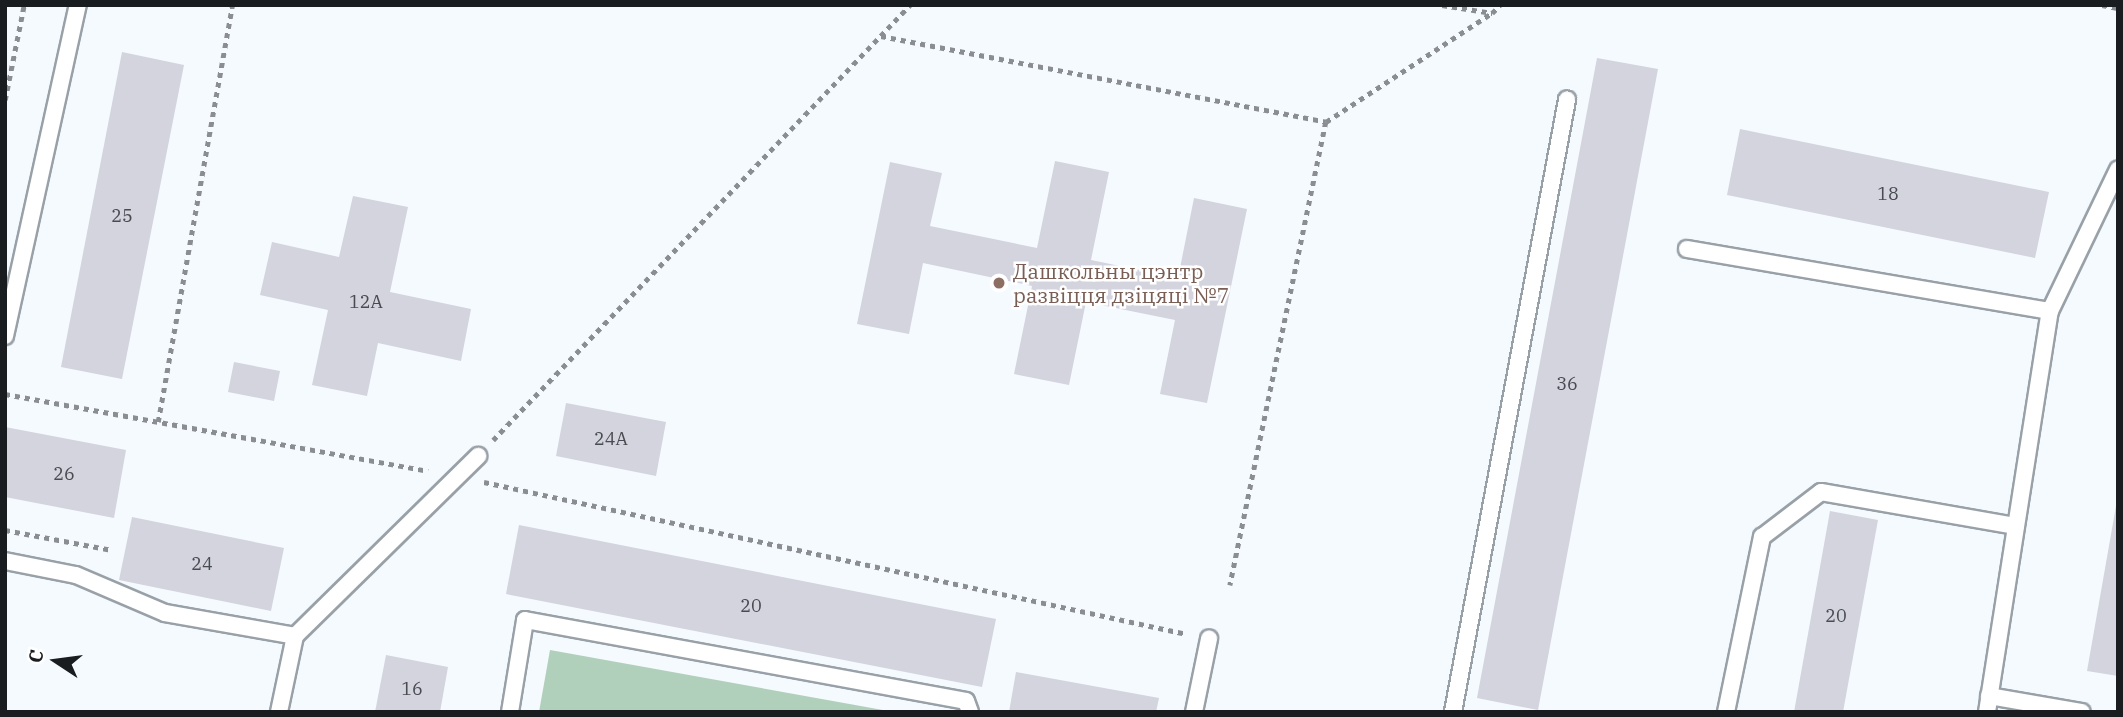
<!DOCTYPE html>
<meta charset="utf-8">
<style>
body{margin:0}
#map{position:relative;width:2123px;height:717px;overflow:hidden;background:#f5faff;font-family:"IBM Plex Serif",serif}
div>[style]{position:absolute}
.green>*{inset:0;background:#b1d0bb}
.building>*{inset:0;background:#d3d4de}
.path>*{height:4.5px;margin-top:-2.25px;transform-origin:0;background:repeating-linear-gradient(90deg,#8a8e92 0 5px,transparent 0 10px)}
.roads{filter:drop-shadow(2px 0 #99a1a8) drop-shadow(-2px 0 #99a1a8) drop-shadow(0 2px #99a1a8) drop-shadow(0 -2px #99a1a8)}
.lane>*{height:16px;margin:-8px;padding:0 8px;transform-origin:8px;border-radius:8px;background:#fff}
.dots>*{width:19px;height:19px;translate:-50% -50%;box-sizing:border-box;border:4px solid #fff;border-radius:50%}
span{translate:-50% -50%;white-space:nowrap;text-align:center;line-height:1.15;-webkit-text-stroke:5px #fff;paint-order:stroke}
.number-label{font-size:18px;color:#484b50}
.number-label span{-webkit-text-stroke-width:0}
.education-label{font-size:21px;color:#785e54}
.left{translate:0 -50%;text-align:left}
.frame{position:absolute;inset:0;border:7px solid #1a1d20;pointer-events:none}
.north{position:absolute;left:21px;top:626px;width:70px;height:70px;-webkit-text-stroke:5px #fff;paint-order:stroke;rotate:283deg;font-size:19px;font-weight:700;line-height:28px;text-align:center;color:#1a1d20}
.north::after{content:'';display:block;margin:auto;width:24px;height:32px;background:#1a1d20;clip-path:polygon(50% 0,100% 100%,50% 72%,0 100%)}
</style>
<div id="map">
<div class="green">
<div style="clip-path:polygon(550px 650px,894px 712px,539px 712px)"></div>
</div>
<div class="building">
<div style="clip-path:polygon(122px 52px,184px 65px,122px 379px,61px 367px)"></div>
<div style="clip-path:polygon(1597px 58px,1658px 69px,1538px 710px,1477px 698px)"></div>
<div style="clip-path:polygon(1740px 129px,2049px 192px,2035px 258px,1727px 195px)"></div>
<div style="clip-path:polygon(1055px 161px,1109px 172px,1091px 260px,1178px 278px,1194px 198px,1247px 209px,1207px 403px,1160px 394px,1175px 320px,1086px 302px,1069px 385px,1014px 374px,1032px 286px,923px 263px,909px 334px,857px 324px,890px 162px,942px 173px,930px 226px,1037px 248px)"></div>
<div style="clip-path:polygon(353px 196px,408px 207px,390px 292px,471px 309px,461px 361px,378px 343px,367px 396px,312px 385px,328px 310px,260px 295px,272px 242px,339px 257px)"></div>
<div style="clip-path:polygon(234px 362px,280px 371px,274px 401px,228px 392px)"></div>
<div style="clip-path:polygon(566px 403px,666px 422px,656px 476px,556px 456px)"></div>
<div style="clip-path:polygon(5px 427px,126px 450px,114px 518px,5px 497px)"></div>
<div style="clip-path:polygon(2116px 506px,2118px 506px,2118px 676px,2087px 671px)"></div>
<div style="clip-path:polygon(1830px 511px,1878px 520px,1843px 712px,1794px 712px)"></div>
<div style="clip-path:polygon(132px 517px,284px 548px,271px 611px,119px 580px)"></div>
<div style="clip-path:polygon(519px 525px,996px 619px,982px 687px,506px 594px)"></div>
<div style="clip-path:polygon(386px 655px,448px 667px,440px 712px,375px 712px)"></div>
<div style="clip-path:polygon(1016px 672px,1159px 698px,1156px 712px,1009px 712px)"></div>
</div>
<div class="path">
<div style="left:1442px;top:5px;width:51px;rotate:9.1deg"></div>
<div style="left:1492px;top:13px;width:11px;rotate:-45deg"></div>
<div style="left:2102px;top:5px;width:16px;rotate:11deg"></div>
<div style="left:881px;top:36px;width:453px;rotate:10.9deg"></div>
<div style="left:1326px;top:122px;width:473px;rotate:101.7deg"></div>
<div style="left:5px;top:100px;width:97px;rotate:-78.7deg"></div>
<div style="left:1326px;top:122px;width:199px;rotate:-33.3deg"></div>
<div style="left:5px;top:394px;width:430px;rotate:10.3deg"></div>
<div style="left:158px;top:422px;width:424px;rotate:-79.9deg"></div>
<div style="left:493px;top:440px;width:603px;rotate:-46.21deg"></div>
<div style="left:484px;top:482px;width:719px;rotate:12.2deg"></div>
<div style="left:5px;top:530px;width:109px;rotate:10.6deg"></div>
</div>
<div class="roads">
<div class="lane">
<div style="left:1687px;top:249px;width:368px;rotate:9.7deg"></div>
<div style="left:5px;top:336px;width:339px;rotate:-77.6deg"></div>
<div style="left:5px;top:561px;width:72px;rotate:11.2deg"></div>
<div style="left:76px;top:575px;width:97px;rotate:23.1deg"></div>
<div style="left:165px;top:613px;width:132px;rotate:10deg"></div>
<div style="left:295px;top:636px;width:78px;rotate:101.9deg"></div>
<div style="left:295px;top:636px;width:257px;rotate:-44.5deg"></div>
<div style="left:1989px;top:696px;width:94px;rotate:9.8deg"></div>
<div style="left:510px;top:712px;width:93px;rotate:-80.7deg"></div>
<div style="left:525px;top:620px;width:448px;rotate:10.4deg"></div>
<div style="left:966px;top:701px;width:12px;rotate:70deg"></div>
<div style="left:1194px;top:712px;width:75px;rotate:-78.4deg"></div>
<div style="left:1453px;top:712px;width:623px;rotate:-79.45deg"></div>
<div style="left:1726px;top:712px;width:179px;rotate:-78.4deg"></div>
<div style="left:1762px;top:537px;width:74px;rotate:-37.3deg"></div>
<div style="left:1821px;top:492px;width:198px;rotate:9.9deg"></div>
<div style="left:1987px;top:712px;width:406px;rotate:-81.1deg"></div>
<div style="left:2050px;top:311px;width:157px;rotate:-64.3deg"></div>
</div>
</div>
<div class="dots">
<div style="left:999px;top:283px;background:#8d6e63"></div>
</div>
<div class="number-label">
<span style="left:1888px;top:194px">18</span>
<span style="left:122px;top:216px">25</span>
<span style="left:366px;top:302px">12А</span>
<span style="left:1567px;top:384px">36</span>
<span style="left:611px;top:439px">24А</span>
<span style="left:64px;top:474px">26</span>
<span style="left:202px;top:564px">24</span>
<span style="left:751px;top:606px">20</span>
<span style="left:1836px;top:616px">20</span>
<span style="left:412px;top:689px">16</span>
</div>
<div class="education-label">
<span class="left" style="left:1013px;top:283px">Дашкольны цэнтр<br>развіцця дзіцяці №7</span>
</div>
<div class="frame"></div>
<div class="north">С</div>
</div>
